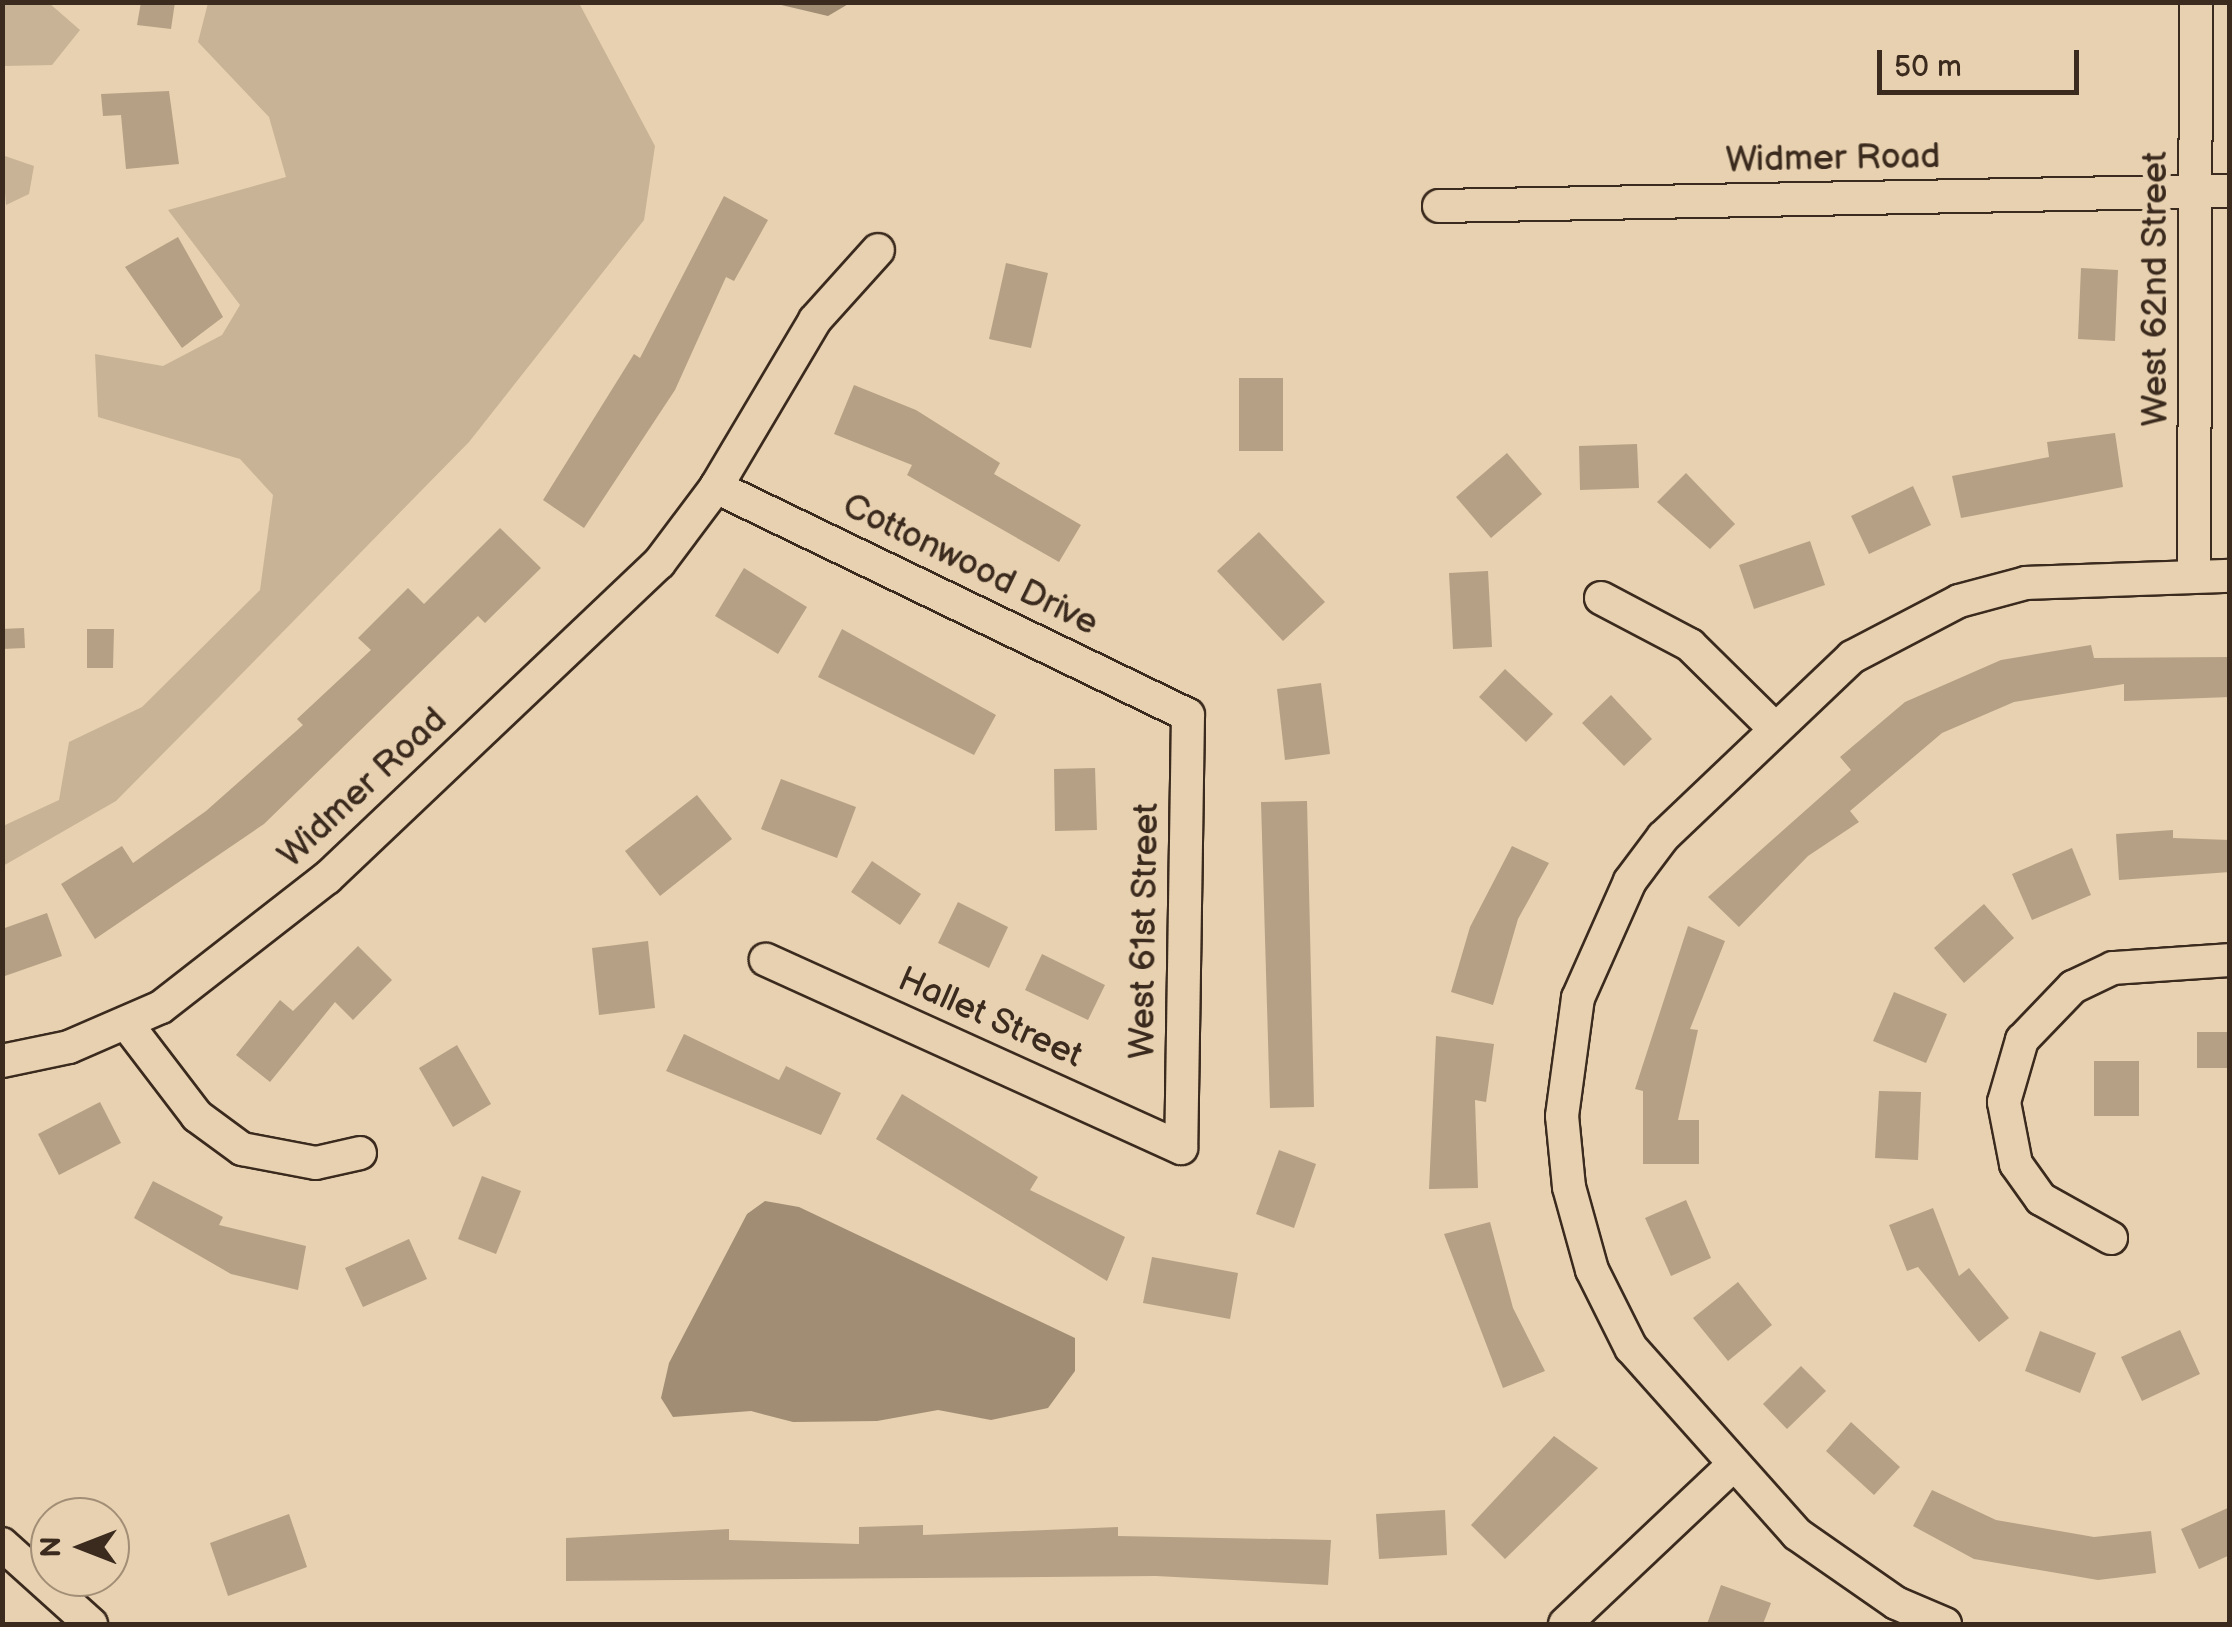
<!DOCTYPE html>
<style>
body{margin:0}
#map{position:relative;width:2232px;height:1627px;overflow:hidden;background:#e7d1b0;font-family:"Balsamiq Sans",sans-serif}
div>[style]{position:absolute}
.green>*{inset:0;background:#c8b396}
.water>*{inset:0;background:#a18d74}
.building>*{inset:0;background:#b5a085}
.roads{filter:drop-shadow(2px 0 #3b2a1e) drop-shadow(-2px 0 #3b2a1e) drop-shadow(0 2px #3b2a1e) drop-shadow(0 -2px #3b2a1e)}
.minor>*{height:32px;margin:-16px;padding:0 16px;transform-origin:16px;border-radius:16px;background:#e7d1b0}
span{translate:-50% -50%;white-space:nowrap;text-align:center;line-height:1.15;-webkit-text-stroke:10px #e7d1b0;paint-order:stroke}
.street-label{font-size:35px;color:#3b2a1e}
.frame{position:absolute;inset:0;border:5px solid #3b2a1e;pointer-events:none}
.north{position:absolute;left:30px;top:1497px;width:100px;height:100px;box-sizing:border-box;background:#e7d1b0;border:2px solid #a28e76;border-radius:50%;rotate:270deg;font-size:28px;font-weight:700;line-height:40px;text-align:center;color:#3b2a1e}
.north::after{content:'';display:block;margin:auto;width:35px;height:45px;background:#3b2a1e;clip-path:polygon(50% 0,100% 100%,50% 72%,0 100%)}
.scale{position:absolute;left:1877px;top:50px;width:202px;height:45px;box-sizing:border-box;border:5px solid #3b2a1e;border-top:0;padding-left:12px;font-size:30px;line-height:35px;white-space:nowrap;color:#3b2a1e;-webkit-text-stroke:8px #e7d1b0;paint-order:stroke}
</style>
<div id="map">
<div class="green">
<div style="clip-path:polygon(2px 3px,49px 3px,80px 30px,52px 65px,3px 66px)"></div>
<div style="clip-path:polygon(208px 3px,579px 3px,655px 146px,644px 220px,469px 442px,216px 700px,116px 801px,3px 866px,3px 826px,59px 800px,69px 742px,142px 707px,260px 590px,273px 495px,240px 459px,98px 417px,95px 354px,163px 366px,222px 335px,240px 305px,168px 210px,286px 177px,269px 117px,198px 42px)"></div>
<div style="clip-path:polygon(2px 155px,34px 166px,29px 194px,6px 205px)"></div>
</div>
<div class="water">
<div style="clip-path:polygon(773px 3px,850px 3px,828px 16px)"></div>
<div style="clip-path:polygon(765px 1201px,799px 1207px,1075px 1338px,1075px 1371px,1048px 1408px,991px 1420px,938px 1410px,877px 1421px,793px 1422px,751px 1411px,673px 1417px,661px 1398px,669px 1363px,747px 1214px)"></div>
</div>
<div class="building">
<div style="clip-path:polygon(141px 2px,175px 2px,171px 29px,137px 25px)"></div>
<div style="clip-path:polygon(169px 91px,179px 164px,126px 169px,121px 115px,103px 116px,101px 94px)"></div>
<div style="clip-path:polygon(724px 196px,768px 220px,734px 281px,726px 277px,675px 390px,584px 528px,543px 500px,634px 354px,640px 358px)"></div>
<div style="clip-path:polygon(178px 237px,223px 317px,182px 348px,125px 267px)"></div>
<div style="clip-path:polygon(1006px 263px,1048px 273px,1031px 348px,989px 339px)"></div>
<div style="clip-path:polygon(2081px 268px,2118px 270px,2115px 341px,2078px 339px)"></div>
<div style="clip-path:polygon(1239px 378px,1283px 378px,1283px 451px,1239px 451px)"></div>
<div style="clip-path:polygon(854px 385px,916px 410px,1000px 463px,994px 474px,1081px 525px,1059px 562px,907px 475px,912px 465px,834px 434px)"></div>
<div style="clip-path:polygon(2115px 433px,2123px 487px,1961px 518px,1952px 476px,2049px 457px,2047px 442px)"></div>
<div style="clip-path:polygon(1637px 444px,1639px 488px,1580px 490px,1579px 446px)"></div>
<div style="clip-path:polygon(1507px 453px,1542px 494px,1491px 538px,1456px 497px)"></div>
<div style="clip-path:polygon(1686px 473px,1735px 524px,1710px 549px,1657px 502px)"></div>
<div style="clip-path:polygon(1913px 486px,1931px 525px,1869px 554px,1851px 516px)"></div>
<div style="clip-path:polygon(500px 528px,541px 568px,485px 623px,478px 616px,264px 824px,95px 939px,61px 884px,122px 846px,133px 863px,206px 811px,303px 725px,297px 719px,371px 650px,358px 638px,408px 588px,424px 604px)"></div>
<div style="clip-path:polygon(1259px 532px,1325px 602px,1283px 641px,1217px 571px)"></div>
<div style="clip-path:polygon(1810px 541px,1825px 585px,1754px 609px,1739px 565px)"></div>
<div style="clip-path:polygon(744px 568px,807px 607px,778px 654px,715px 616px)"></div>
<div style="clip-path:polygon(1488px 571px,1492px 647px,1453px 649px,1449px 573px)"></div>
<div style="clip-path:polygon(24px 628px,25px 648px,2px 649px,2px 629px)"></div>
<div style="clip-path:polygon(87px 629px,114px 629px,113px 668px,87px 668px)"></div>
<div style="clip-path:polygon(842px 629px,996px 715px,974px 755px,818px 677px)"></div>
<div style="clip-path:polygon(2091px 645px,2094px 658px,2230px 657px,2230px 697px,2124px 701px,2124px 684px,2014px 702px,1942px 733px,1850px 811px,1859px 822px,1808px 856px,1739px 927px,1708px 897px,1851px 770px,1840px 757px,1905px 702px,2001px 660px)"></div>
<div style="clip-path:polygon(1505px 669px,1553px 714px,1526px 742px,1479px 697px)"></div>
<div style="clip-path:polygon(1321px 683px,1330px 754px,1285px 760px,1277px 689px)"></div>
<div style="clip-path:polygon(1611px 695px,1652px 739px,1624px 766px,1582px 723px)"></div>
<div style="clip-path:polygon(1095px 768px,1097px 830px,1055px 831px,1054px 769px)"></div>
<div style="clip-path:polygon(781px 779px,856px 807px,837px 858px,761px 829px)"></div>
<div style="clip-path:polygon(697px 795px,732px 839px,660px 896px,625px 851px)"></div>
<div style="clip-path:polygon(1307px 801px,1314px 1107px,1270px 1108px,1261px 802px)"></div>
<div style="clip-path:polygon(2173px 830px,2173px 838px,2230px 840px,2230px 872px,2119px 880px,2116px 834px)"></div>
<div style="clip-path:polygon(1512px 846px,1549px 863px,1518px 919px,1493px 1005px,1451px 992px,1470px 927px)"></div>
<div style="clip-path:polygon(2072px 848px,2091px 895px,2032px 920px,2012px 874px)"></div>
<div style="clip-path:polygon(872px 861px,921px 894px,900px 925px,851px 892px)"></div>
<div style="clip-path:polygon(958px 902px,1008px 927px,989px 968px,938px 943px)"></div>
<div style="clip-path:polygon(1984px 904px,2014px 938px,1964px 983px,1934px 948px)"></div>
<div style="clip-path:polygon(47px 913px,62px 956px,2px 977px,2px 929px)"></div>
<div style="clip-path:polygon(1688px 926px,1725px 941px,1690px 1029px,1698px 1030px,1678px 1120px,1699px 1120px,1699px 1164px,1643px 1164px,1643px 1091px,1635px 1089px)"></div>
<div style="clip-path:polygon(648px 941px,655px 1008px,599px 1015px,592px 948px)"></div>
<div style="clip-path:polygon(358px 946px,392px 980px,353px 1020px,335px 1002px,270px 1082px,236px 1055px,280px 1000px,293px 1011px)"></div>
<div style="clip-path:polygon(1042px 954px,1105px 985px,1088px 1020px,1025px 990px)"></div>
<div style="clip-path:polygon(1894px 992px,1947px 1014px,1926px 1063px,1873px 1041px)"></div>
<div style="clip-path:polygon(2197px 1032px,2230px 1032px,2230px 1068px,2197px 1068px)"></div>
<div style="clip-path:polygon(684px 1034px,779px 1080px,786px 1066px,841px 1093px,821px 1135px,666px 1071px)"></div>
<div style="clip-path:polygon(1436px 1036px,1494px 1044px,1486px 1102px,1475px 1100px,1478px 1188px,1429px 1189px)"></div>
<div style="clip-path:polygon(457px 1045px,491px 1104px,453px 1127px,419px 1068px)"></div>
<div style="clip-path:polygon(2094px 1061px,2139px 1061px,2139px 1116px,2094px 1116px)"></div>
<div style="clip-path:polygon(1879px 1091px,1921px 1092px,1918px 1160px,1875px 1158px)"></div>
<div style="clip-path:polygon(902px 1094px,1038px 1177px,1030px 1190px,1125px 1237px,1107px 1281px,876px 1139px)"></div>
<div style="clip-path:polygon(100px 1102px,121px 1143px,59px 1175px,38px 1134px)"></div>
<div style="clip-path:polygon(1279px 1150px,1316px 1164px,1294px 1228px,1256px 1214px)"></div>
<div style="clip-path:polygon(482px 1176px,521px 1191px,496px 1254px,458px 1239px)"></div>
<div style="clip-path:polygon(153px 1181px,223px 1217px,219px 1225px,306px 1246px,298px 1290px,231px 1274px,134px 1218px)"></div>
<div style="clip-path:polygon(1686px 1200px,1711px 1258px,1671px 1276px,1645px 1218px)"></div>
<div style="clip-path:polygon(1933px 1208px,1959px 1276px,1969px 1268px,2009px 1318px,1979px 1342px,1918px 1267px,1907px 1271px,1889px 1225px)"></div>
<div style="clip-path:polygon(1490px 1222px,1513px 1308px,1545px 1371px,1503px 1388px,1444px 1234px)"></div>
<div style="clip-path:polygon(409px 1239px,427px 1279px,363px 1307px,345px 1268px)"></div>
<div style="clip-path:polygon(1152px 1257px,1238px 1273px,1230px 1319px,1143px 1303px)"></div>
<div style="clip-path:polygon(1738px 1282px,1772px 1325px,1728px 1361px,1693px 1318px)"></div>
<div style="clip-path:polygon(2180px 1330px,2200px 1374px,2142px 1401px,2121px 1357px)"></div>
<div style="clip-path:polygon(2040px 1331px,2096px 1353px,2080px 1393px,2025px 1371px)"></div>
<div style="clip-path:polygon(1801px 1366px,1826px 1391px,1787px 1429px,1763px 1404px)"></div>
<div style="clip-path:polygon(1851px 1422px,1900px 1467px,1874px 1495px,1826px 1451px)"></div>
<div style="clip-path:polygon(1554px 1436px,1598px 1468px,1505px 1559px,1471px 1525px)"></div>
<div style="clip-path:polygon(1932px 1490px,1996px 1520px,2094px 1537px,2151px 1531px,2156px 1573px,2098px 1580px,1974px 1559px,1913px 1526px)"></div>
<div style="clip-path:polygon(2230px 1507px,2230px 1555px,2199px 1569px,2181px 1529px)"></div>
<div style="clip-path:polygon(1445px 1510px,1447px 1555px,1379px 1559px,1376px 1514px)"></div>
<div style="clip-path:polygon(289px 1514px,307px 1567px,228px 1596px,210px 1543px)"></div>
<div style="clip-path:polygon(923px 1525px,923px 1535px,1118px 1527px,1118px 1536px,1331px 1540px,1328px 1585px,1156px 1576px,566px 1581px,566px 1538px,729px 1529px,729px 1540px,859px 1544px,859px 1527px)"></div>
<div style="clip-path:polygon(1721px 1585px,1771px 1603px,1763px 1624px,1707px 1624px)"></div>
</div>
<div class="roads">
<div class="minor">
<div style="left:1439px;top:206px;width:791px;rotate:-1.09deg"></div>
<div style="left:716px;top:487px;width:524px;rotate:25.78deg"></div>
<div style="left:1188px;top:715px;width:433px;rotate:90.9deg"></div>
<div style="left:1181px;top:1148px;width:456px;rotate:-155.6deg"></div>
<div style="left:2194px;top:576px;width:574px;rotate:-89.8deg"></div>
<div style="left:1601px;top:598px;width:101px;rotate:27.8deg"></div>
<div style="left:1690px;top:645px;width:115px;rotate:44.6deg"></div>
<div style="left:126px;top:1023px;width:117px;rotate:52.6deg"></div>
<div style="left:197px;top:1116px;width:56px;rotate:36.3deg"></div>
<div style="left:242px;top:1149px;width:75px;rotate:10.7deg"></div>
<div style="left:316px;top:1163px;width:45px;rotate:-12.8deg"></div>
<div style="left:2px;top:1061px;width:68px;rotate:-11.8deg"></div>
<div style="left:69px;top:1047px;width:100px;rotate:-23.5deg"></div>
<div style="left:161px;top:1007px;width:210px;rotate:-37.9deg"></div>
<div style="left:327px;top:878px;width:458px;rotate:-43.5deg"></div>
<div style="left:659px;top:563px;width:95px;rotate:-53.1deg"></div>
<div style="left:716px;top:487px;width:194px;rotate:-59.3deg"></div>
<div style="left:815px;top:320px;width:94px;rotate:-48deg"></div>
<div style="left:2111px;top:1238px;width:80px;rotate:-150.9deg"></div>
<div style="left:2041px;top:1199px;width:43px;rotate:-125.5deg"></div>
<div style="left:2016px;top:1164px;width:63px;rotate:-101deg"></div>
<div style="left:2004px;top:1102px;width:65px;rotate:-73.8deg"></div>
<div style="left:2022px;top:1040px;width:74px;rotate:-46.1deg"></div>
<div style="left:2073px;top:987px;width:44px;rotate:-25.4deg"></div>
<div style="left:2113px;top:968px;width:117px;rotate:-3.9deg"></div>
<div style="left:2px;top:1544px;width:120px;rotate:42deg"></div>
<div style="left:1565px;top:1624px;width:228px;rotate:-43.4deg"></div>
<div style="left:1945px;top:1624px;width:53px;rotate:-156.8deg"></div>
<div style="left:1896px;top:1603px;width:121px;rotate:-145.1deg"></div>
<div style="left:1797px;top:1534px;width:249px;rotate:-131.7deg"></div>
<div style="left:1631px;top:1348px;width:87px;rotate:-116.6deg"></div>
<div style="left:1592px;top:1270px;width:86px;rotate:-105.5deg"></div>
<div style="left:1569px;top:1187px;width:71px;rotate:-95.6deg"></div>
<div style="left:1562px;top:1116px;width:119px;rotate:-82.3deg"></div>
<div style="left:1578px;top:998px;width:128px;rotate:-66deg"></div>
<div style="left:1630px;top:881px;width:55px;rotate:-53.1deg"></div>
<div style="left:1663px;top:837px;width:261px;rotate:-43.6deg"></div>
<div style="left:1852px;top:657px;width:121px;rotate:-27.6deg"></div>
<div style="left:1959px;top:601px;width:69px;rotate:-15deg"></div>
<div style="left:2026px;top:583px;width:204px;rotate:-2deg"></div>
</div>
</div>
<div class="street-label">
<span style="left:1833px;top:159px;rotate:-1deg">Widmer Road</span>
<span style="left:2156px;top:289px;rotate:-90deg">West 62nd Street</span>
<span style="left:970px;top:565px;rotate:26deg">Cottonwood Drive</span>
<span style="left:363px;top:788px;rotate:-43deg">Widmer Road</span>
<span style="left:1145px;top:931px;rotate:-89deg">West 61st Street</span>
<span style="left:990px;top:1018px;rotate:24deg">Hallet Street</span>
</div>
<div class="frame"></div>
<div class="north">N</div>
<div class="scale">50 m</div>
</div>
